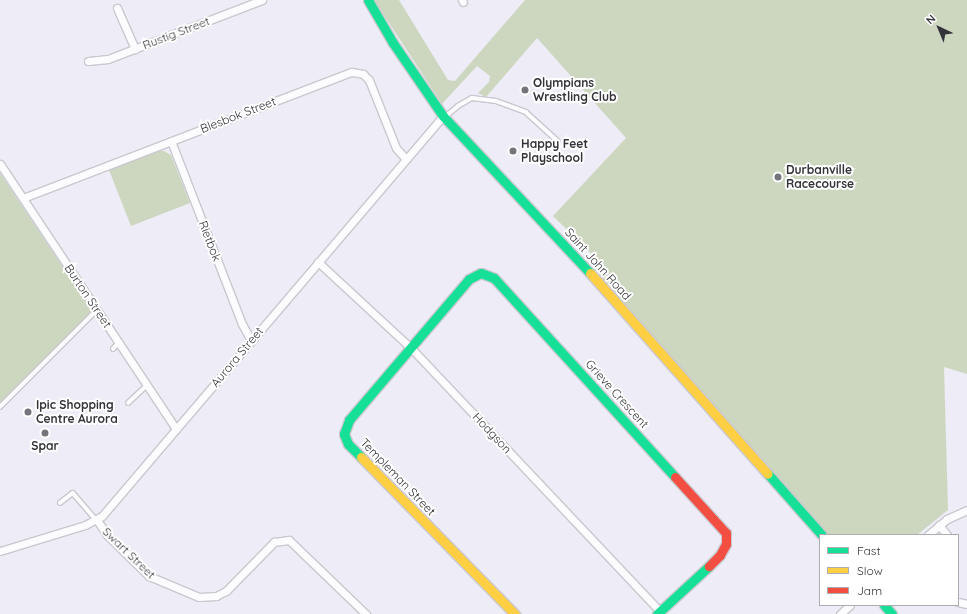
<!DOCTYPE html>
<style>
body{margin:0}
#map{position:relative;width:967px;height:614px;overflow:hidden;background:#eeecf6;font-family:Quicksand,sans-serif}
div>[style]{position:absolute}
.green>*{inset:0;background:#cdd7bf}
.roads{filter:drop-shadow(1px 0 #c9c8cf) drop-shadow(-1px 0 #c9c8cf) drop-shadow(0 1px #c9c8cf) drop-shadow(0 -1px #c9c8cf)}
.lane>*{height:3.5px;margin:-1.75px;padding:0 1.75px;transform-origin:1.75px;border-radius:1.75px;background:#fcfcfe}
.street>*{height:7px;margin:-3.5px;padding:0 3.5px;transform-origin:3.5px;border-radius:3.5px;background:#fcfcfe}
.fast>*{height:9px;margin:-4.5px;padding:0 4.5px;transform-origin:4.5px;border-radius:4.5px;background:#16e098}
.slow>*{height:9px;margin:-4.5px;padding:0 4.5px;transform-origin:4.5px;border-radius:4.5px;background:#ffcf43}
.jam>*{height:9px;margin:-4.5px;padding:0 4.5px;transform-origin:4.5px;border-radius:4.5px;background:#f24e42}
.dots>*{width:11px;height:11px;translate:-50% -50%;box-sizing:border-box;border:2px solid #fff;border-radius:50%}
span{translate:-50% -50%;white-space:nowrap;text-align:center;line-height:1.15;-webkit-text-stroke:4px #fff;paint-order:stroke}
.street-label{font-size:12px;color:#333339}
.poi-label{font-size:12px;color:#333339;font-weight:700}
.left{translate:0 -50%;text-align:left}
.legend{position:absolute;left:819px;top:534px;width:140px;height:72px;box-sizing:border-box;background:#fff;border:1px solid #adadb0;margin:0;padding:5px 7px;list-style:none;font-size:12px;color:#333339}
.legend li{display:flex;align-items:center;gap:8px;height:20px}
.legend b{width:20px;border:1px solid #adadb0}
.north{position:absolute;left:919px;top:8px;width:40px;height:40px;-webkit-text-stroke:3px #fff;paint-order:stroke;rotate:316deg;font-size:11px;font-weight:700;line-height:16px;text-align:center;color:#333339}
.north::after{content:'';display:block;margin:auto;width:14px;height:18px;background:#333339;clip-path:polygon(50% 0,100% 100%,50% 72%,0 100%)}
</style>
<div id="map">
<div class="green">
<div style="clip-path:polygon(374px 0,399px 0,448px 80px,455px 81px,525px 0,967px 0,967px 374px,944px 367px,948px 510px,917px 535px,828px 535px,593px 269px,600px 262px,553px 216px,626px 138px,537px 38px,486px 97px,478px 93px,489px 82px,490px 76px,477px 66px,442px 104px)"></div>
<div style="clip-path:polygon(159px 151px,164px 151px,171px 155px,190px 203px,131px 226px,109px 170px)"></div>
<div style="clip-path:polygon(0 173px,92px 311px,0 403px)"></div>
</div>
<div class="roads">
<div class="lane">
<div style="left:445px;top:117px;width:17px;rotate:-40deg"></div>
<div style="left:458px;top:106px;width:16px;rotate:-30deg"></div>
<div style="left:472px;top:98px;width:24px;rotate:7deg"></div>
<div style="left:496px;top:101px;width:32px;rotate:20deg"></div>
<div style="left:526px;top:112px;width:43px;rotate:42.2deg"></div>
<div style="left:113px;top:349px;width:9px;rotate:-49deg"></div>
<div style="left:128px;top:403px;width:26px;rotate:-43deg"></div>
<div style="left:0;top:407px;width:137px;rotate:-45deg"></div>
<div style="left:60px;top:503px;width:16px;rotate:-38deg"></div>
<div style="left:73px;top:493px;width:35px;rotate:49deg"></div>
</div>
<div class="street">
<div style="left:462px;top:0;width:2px;rotate:63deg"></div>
<div style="left:117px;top:8px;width:45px;rotate:66.3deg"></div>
<div style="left:88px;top:61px;width:20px;rotate:-6deg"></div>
<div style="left:108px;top:59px;width:165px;rotate:-21deg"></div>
<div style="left:171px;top:141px;width:196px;rotate:68.8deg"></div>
<div style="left:242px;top:324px;width:18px;rotate:61deg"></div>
<div style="left:0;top:164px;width:318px;rotate:56.4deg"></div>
<div style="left:23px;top:198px;width:352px;rotate:-21deg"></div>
<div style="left:352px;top:72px;width:11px;rotate:10deg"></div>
<div style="left:363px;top:74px;width:8px;rotate:45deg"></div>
<div style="left:369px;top:80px;width:73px;rotate:68.3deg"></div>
<div style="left:396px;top:148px;width:15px;rotate:48deg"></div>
<div style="left:318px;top:262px;width:127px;rotate:42.8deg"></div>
<div style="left:411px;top:348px;width:362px;rotate:46.6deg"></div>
<div style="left:97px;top:520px;width:18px;rotate:56deg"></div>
<div style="left:107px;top:535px;width:59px;rotate:44.3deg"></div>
<div style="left:149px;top:576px;width:54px;rotate:22.8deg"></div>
<div style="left:199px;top:597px;width:17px;rotate:-3deg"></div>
<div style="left:216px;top:596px;width:11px;rotate:-27deg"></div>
<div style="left:226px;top:591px;width:69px;rotate:-45.6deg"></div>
<div style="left:274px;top:542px;width:15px;rotate:-8deg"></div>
<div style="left:289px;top:540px;width:107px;rotate:43.9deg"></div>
<div style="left:939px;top:525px;width:13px;rotate:51deg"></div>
<div style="left:928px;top:535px;width:25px;rotate:-40deg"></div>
<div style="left:947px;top:519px;width:22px;rotate:-24deg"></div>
<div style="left:0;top:551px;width:89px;rotate:-17deg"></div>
<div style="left:85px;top:525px;width:19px;rotate:-28deg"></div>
<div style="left:102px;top:516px;width:526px;rotate:-49.55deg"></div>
<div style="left:958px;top:602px;width:9px;rotate:13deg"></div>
<div style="left:840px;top:614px;width:13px;rotate:-42deg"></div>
</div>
<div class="fast">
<div style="left:368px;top:0;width:50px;rotate:59.8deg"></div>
<div style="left:393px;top:43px;width:88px;rotate:55.6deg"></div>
<div style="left:443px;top:116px;width:215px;rotate:46.9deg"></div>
<div style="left:361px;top:457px;width:18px;rotate:-135deg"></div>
<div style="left:348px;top:444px;width:11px;rotate:-112deg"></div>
<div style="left:344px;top:434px;width:15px;rotate:-70deg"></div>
<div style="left:349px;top:420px;width:185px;rotate:-49.6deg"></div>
<div style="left:469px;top:279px;width:13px;rotate:-27deg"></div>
<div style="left:481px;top:273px;width:14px;rotate:21deg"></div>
<div style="left:494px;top:278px;width:269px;rotate:47.7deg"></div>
<div style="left:768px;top:474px;width:81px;rotate:48.5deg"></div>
<div style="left:884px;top:605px;width:12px;rotate:48deg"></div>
<div style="left:657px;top:614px;width:71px;rotate:-42.7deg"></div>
</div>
<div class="slow">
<div style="left:590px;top:273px;width:268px;rotate:48.5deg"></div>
<div style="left:361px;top:457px;width:220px;rotate:45.6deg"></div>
</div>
<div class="jam">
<div style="left:675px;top:477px;width:76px;rotate:47.7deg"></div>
<div style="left:726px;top:533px;width:11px;rotate:90deg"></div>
<div style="left:726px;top:544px;width:13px;rotate:119deg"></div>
<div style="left:720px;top:555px;width:16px;rotate:135deg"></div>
</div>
</div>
<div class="dots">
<div style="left:525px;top:90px;background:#74747b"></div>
<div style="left:513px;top:151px;background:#74747b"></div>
<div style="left:778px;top:177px;background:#74747b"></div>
<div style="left:28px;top:412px;background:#74747b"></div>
<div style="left:45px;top:433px;background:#74747b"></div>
</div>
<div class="street-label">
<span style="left:176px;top:33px;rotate:-21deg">Rustig Street</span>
<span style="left:238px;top:115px;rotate:-21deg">Blesbok Street</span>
<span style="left:210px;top:241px;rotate:69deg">Rietbok</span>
<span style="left:598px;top:264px;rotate:48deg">Saint John Road</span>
<span style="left:88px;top:296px;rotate:56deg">Burton Street</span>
<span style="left:237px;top:357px;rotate:-50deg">Aurora Street</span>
<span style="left:617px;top:394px;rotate:48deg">Grieve Crescent</span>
<span style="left:492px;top:433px;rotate:47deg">Hodgson</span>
<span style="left:398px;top:477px;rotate:46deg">Templeman Street</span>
<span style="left:129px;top:553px;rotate:44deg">Swart Street</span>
</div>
<div class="poi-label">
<span class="left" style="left:533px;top:90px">Olympians<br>Wrestling Club</span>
<span class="left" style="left:521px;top:151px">Happy Feet<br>Playschool</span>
<span class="left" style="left:786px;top:177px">Durbanville<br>Racecourse</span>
<span class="left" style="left:36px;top:412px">Ipic Shopping<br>Centre Aurora</span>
<span style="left:45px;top:446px">Spar</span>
</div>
<ul class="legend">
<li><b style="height:5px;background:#16e098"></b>Fast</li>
<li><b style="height:5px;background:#ffcf43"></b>Slow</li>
<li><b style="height:5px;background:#f24e42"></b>Jam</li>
</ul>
<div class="north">N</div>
</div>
